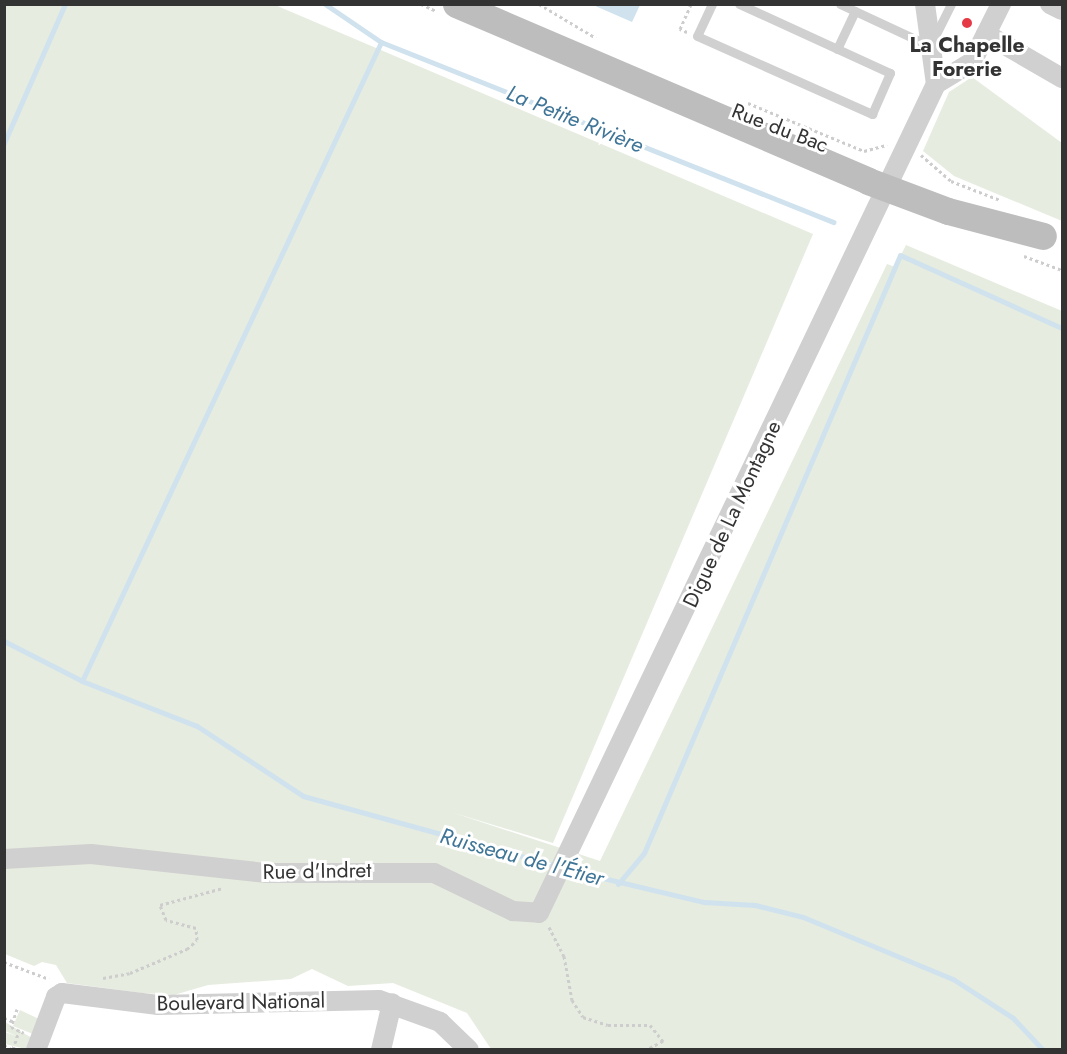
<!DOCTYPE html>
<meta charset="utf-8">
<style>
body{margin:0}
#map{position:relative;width:1067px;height:1054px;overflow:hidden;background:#fff;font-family:Jost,sans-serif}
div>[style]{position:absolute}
.green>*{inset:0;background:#e6ecdf}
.water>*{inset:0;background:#cfe2ee}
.stream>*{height:5px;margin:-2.5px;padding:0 2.5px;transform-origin:2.5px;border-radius:2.5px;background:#cfe2ee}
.path>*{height:3px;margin-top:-1.5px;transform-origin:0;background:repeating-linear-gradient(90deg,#cdcdcd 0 3px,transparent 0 6px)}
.lane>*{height:9px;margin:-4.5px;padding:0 4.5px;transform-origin:4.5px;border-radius:4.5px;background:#d0d0d0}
.street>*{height:20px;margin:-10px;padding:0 10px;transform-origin:10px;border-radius:10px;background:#d0d0d0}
.secondary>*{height:27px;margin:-13.5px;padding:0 13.5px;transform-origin:13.5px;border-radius:13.5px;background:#bdbdbd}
.dots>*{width:16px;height:16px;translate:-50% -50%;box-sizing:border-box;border:3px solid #fff;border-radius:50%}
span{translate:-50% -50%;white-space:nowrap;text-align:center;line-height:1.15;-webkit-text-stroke:6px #fff;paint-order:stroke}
.poi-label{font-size:21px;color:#333;font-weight:700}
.street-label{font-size:21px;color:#333}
.water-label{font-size:22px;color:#3f7597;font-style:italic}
.frame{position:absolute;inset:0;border:6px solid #333;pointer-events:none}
</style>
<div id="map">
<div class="green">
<div style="clip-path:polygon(5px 5px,275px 5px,813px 234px,553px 843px,451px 812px,600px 861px,887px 264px,895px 267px,906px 245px,1062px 311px,1062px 1049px,491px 1049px,467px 1013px,393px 983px,348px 986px,312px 969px,291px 979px,208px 985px,174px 995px,142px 993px,67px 983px,56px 965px,42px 962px,34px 966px,5px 954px)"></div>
<div style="clip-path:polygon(972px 77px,1062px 143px,1062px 221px,954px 176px,923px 151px,949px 92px)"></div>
<div style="clip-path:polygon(20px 1010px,39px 1019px,33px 1034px,13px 1026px)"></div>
<div style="clip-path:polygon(5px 1022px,32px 1038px,26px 1049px,5px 1044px,5px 1032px,19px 1037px,5px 1031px)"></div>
</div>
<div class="water">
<div style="clip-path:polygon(593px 5px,640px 5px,632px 22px)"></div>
</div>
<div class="stream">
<div style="left:325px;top:4px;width:68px;rotate:34.2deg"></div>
<div style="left:381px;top:42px;width:487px;rotate:21.7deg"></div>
<div style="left:4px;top:143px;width:152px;rotate:-66.3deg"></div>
<div style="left:4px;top:641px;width:88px;rotate:27.1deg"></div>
<div style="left:82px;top:681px;width:123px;rotate:21.4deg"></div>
<div style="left:197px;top:726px;width:127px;rotate:33.4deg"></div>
<div style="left:303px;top:796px;width:263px;rotate:15.4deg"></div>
<div style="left:82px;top:681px;width:705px;rotate:-64.92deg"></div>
<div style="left:565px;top:869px;width:143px;rotate:13.4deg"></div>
<div style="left:704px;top:902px;width:51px;rotate:3.4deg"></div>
<div style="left:755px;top:905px;width:49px;rotate:14deg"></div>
<div style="left:803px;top:917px;width:162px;rotate:22.5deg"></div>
<div style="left:953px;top:979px;width:72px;rotate:33deg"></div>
<div style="left:1013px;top:1018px;width:44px;rotate:46.8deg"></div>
<div style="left:618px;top:884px;width:40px;rotate:-50deg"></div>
<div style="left:644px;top:853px;width:650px;rotate:-66.82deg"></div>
<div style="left:900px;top:255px;width:178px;rotate:24.3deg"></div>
</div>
<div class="path">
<div style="left:421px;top:4px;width:17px;rotate:25deg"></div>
<div style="left:539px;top:4px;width:66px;rotate:30.8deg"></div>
<div style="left:687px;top:32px;width:8px;rotate:-157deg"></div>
<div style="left:680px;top:29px;width:27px;rotate:-66deg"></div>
<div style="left:748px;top:103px;width:126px;rotate:22.5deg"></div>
<div style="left:864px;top:151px;width:24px;rotate:-15deg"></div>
<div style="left:921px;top:155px;width:40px;rotate:41deg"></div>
<div style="left:951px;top:181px;width:53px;rotate:21.2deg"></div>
<div style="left:1024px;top:256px;width:40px;rotate:20.2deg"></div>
<div style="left:549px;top:927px;width:33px;rotate:63deg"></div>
<div style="left:564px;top:956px;width:45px;rotate:79.7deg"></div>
<div style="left:572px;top:1000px;width:20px;rotate:57deg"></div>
<div style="left:583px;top:1017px;width:26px;rotate:18deg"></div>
<div style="left:608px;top:1025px;width:42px"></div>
<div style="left:650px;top:1025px;width:21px;rotate:51deg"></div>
<div style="left:663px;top:1041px;width:20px;rotate:153deg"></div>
<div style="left:4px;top:962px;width:48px;rotate:20.7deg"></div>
<div style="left:103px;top:978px;width:27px;rotate:-10deg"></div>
<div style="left:130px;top:973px;width:62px;rotate:-22.8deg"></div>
<div style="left:187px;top:949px;width:13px;rotate:-42deg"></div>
<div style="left:197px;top:940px;width:12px;rotate:-95deg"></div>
<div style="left:196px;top:928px;width:31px;rotate:-165deg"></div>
<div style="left:166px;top:920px;width:16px;rotate:-112deg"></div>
<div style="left:160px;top:905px;width:65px;rotate:-15.1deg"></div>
<div style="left:17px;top:1009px;width:19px;rotate:108deg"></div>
<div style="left:11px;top:1027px;width:14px;rotate:25deg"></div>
<div style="left:4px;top:1018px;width:9px;rotate:21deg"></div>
<div style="left:4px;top:1045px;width:10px;rotate:29deg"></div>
<div style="left:13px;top:1049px;width:19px;rotate:-72deg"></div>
</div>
<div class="lane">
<div style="left:712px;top:4px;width:35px;rotate:115deg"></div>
<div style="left:697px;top:36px;width:192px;rotate:24deg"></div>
<div style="left:872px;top:114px;width:45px;rotate:-66.3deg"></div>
<div style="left:890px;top:73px;width:166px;rotate:-155.4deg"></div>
<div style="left:840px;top:4px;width:99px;rotate:25deg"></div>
<div style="left:930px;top:46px;width:47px;rotate:-63.4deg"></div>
<div style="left:837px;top:49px;width:42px;rotate:-64.7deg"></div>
</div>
<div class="street">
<div style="left:925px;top:4px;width:81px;rotate:82.2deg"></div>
<div style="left:1050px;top:4px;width:13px;rotate:27deg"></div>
<div style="left:986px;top:34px;width:88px;rotate:30.1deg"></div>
<div style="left:936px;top:84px;width:42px;rotate:-31.4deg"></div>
<div style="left:972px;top:62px;width:65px;rotate:-63.4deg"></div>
<div style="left:4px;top:859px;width:87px;rotate:-3.3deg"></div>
<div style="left:91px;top:854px;width:177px;rotate:6.2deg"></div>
<div style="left:267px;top:873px;width:167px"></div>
<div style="left:434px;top:873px;width:88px;rotate:25.7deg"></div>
<div style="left:513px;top:911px;width:26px;rotate:4deg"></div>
<div style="left:539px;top:913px;width:919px;rotate:-64.41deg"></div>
<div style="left:36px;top:1050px;width:57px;rotate:-69.3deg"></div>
<div style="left:56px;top:997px;width:7px;rotate:-34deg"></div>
<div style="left:62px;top:993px;width:97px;rotate:7.1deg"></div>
<div style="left:158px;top:1005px;width:221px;rotate:-1.3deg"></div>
<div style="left:379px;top:1000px;width:65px;rotate:19.8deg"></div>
<div style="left:440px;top:1022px;width:40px;rotate:44deg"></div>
<div style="left:381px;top:1050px;width:48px;rotate:-76.8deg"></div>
</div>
<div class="secondary">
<div style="left:456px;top:4px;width:448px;rotate:23.2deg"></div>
<div style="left:868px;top:181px;width:85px;rotate:20.6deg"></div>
<div style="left:948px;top:211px;width:98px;rotate:14.7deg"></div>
</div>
<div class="dots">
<div style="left:967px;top:23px;background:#e63946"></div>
</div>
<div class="poi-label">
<span style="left:967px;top:57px">La Chapelle<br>Forerie</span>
</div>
<div class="street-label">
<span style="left:780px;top:128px;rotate:21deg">Rue du Bac</span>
<span style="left:732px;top:514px;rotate:-65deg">Digue de La Montagne</span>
<span style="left:317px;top:871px;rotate:-1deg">Rue d'Indret</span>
<span style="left:241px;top:1002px;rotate:-1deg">Boulevard National</span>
</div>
<div class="water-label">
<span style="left:575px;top:119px;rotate:22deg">La Petite Rivière</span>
<span style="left:522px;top:857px;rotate:15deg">Ruisseau de l'Étier</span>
</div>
<div class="frame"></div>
</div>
